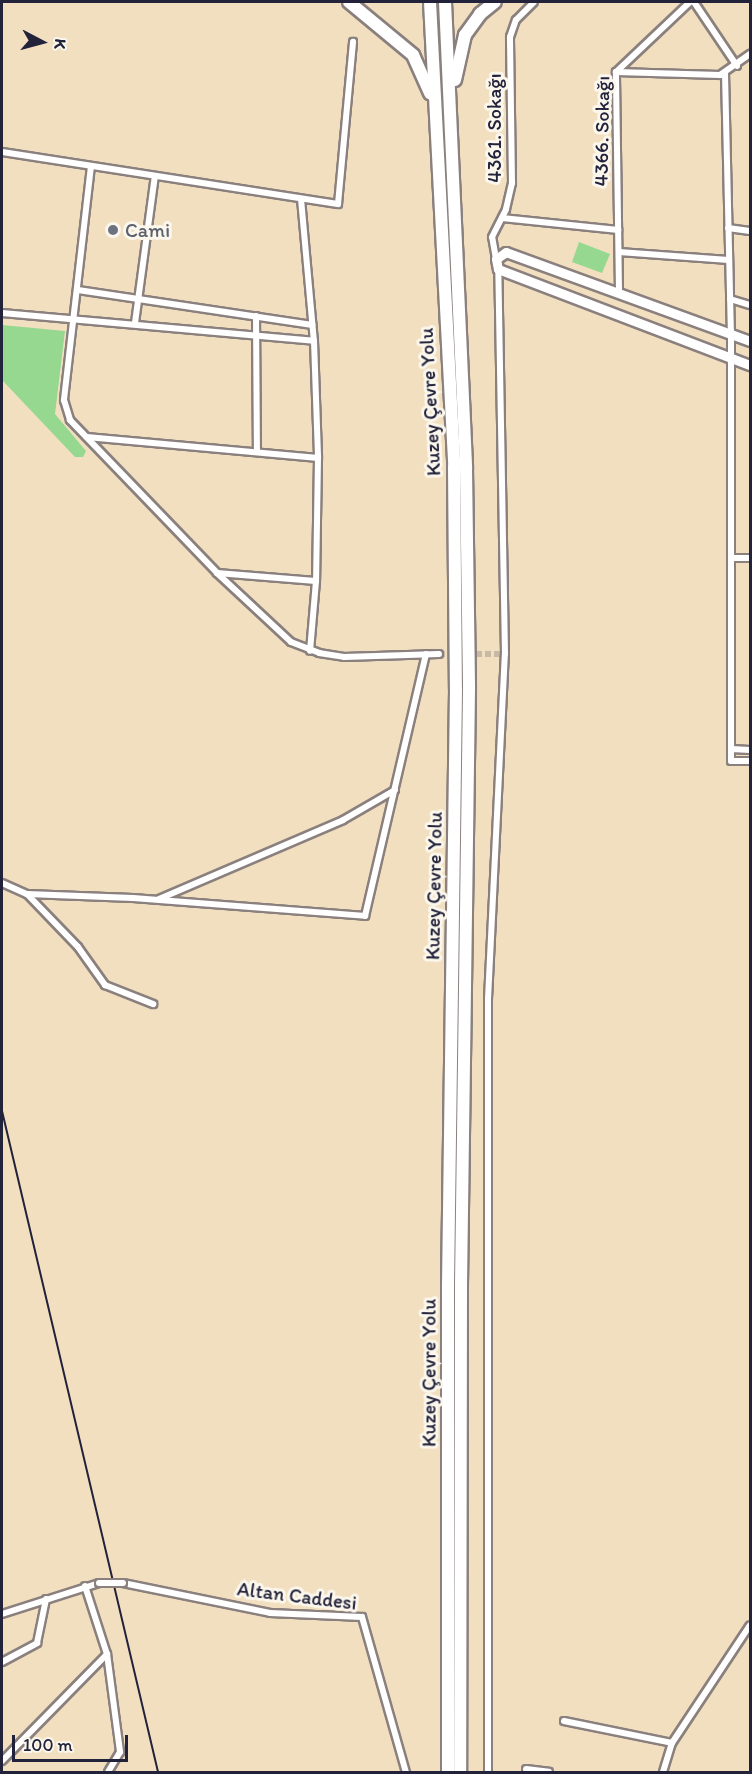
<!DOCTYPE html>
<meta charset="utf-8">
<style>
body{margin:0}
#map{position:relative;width:752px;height:1774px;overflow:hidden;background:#f2dfc0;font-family:Itim,sans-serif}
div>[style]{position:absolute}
.green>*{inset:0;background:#96d88f}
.street-tunnel>*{height:6px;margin-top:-3px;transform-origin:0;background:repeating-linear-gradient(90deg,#c8b9a5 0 6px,transparent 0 9px)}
.roads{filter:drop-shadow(2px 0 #8a807e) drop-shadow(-2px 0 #8a807e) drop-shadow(0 2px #8a807e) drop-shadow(0 -2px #8a807e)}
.street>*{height:6px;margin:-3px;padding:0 3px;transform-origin:3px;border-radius:3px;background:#fff}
.secondary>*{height:9px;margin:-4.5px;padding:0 4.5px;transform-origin:4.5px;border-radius:4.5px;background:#fff}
.highway>*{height:12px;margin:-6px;padding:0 6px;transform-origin:6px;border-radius:6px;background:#fff}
.rail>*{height:2px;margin:-1px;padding:0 1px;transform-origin:1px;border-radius:1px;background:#22223b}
.bridges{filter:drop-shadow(2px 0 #8a807e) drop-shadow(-2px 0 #8a807e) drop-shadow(0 2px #8a807e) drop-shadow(0 -2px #8a807e)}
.street-bridge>*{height:6px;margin:-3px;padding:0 3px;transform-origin:3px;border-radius:3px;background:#fff}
.dots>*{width:16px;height:16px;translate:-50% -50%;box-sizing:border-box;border:3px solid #fbf7ec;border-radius:50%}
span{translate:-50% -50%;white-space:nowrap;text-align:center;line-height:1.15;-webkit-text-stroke:6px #fbf7ec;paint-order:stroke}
.street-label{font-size:20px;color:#22223b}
.worship-label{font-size:20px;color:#5b616d}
.left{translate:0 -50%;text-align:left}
.frame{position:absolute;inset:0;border:3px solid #22223b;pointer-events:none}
.north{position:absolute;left:12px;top:12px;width:60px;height:60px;-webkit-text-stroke:4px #fbf7ec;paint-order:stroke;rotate:96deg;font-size:16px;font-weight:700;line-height:24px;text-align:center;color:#22223b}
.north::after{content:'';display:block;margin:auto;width:21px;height:27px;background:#22223b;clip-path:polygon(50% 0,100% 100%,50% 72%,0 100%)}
.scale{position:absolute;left:12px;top:1735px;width:116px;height:27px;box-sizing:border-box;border:3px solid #22223b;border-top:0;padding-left:8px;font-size:18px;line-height:21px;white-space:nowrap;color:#22223b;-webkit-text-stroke:4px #fbf7ec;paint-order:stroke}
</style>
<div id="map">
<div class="green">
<div style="clip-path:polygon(579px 242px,610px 254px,602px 273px,572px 262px)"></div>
<div style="clip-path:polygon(2px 325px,65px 331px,55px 414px,86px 451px,83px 457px,75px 457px,2px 380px)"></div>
</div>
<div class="street-tunnel">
<div style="left:439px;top:654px;width:17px"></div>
<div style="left:467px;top:654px;width:38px"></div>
</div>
<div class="roads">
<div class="street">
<div style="left:694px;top:2px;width:77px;rotate:56.1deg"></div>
<div style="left:616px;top:72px;width:104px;rotate:1.7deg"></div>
<div style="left:720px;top:75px;width:37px;rotate:-35deg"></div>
<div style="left:725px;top:73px;width:258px;rotate:88.7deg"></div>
<div style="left:731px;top:331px;width:430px;rotate:90deg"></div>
<div style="left:731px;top:761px;width:19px"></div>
<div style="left:2px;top:152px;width:340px;rotate:8.8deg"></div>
<div style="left:338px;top:204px;width:163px;rotate:-84.7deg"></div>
<div style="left:91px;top:166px;width:236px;rotate:96.6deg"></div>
<div style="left:64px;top:400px;width:21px;rotate:73deg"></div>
<div style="left:70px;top:420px;width:212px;rotate:46.1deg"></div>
<div style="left:217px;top:573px;width:101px;rotate:43deg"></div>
<div style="left:291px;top:642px;width:30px;rotate:21deg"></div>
<div style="left:319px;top:653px;width:25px;rotate:9deg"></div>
<div style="left:344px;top:657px;width:95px;rotate:-1.8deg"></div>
<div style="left:301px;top:199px;width:143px;rotate:84.8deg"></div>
<div style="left:314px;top:341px;width:117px;rotate:88deg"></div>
<div style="left:318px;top:458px;width:123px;rotate:90.9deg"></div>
<div style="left:316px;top:581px;width:70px;rotate:94.9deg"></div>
<div style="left:502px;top:218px;width:117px;rotate:5.9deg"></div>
<div style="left:728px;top:228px;width:22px;rotate:8deg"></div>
<div style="left:619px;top:252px;width:110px;rotate:4.2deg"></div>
<div style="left:496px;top:259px;width:22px;rotate:-100deg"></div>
<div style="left:492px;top:237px;width:31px;rotate:-63deg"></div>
<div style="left:506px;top:209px;width:27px;rotate:-77deg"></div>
<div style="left:512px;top:183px;width:146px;rotate:-90.8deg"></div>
<div style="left:510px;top:37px;width:18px;rotate:-71deg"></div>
<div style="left:516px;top:20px;width:25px;rotate:-45deg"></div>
<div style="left:78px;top:290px;width:237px;rotate:8.5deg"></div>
<div style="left:619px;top:292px;width:220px;rotate:-90.8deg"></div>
<div style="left:616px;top:72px;width:102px;rotate:-43.4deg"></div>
<div style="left:730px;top:299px;width:21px;rotate:17deg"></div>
<div style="left:2px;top:313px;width:313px;rotate:5.1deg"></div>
<div style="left:256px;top:316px;width:136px;rotate:89.6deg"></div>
<div style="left:135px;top:323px;width:148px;rotate:-82.3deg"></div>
<div style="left:87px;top:437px;width:232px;rotate:5.2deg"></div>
<div style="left:731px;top:558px;width:19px"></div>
<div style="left:217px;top:573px;width:99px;rotate:4.6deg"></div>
<div style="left:731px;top:749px;width:19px;rotate:3deg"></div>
<div style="left:2px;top:883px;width:27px;rotate:24deg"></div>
<div style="left:27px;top:894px;width:106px;rotate:2.2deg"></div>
<div style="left:133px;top:898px;width:233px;rotate:4.4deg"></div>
<div style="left:365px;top:916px;width:269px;rotate:-76.9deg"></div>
<div style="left:28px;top:895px;width:72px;rotate:46.1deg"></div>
<div style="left:78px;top:947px;width:47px;rotate:54.6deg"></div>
<div style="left:105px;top:985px;width:52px;rotate:21.6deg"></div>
<div style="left:159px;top:899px;width:200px;rotate:-23.2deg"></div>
<div style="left:343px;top:820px;width:60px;rotate:-30deg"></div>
<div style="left:123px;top:1583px;width:150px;rotate:11.5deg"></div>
<div style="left:270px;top:1613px;width:92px;rotate:2.5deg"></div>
<div style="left:362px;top:1617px;width:161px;rotate:74.2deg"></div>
<div style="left:85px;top:1586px;width:71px;rotate:72.1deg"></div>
<div style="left:107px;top:1654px;width:99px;rotate:82.4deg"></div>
<div style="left:120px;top:1752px;width:23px;rotate:121deg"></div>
<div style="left:2px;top:1614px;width:102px;rotate:-17.7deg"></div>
<div style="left:2px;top:1662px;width:40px;rotate:-28deg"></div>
<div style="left:37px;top:1643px;width:45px;rotate:-78.4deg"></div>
<div style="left:564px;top:1721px;width:110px;rotate:11.5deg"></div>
<div style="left:672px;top:1743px;width:141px;rotate:-56.5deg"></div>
<div style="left:2px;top:1761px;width:150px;rotate:-45.5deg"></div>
<div style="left:526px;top:1769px;width:23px;rotate:7deg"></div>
<div style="left:488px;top:1772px;width:773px;rotate:-90deg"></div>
<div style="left:488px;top:999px;width:345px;rotate:-87.2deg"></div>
<div style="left:505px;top:654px;width:385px;rotate:-91deg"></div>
<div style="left:663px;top:1772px;width:30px;rotate:-73deg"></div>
</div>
<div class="secondary">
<div style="left:750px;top:341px;width:260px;rotate:-160deg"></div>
<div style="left:506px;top:252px;width:12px;rotate:145deg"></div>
<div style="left:496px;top:259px;width:10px;rotate:79deg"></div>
<div style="left:498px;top:269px;width:270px;rotate:20.9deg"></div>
</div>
<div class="highway">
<div style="left:349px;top:2px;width:83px;rotate:39.6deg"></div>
<div style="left:413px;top:55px;width:42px;rotate:65.9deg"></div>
<div style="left:430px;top:2px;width:466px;rotate:87deg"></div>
<div style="left:454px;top:467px;width:223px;rotate:89.5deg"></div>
<div style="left:456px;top:690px;width:596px;rotate:90.77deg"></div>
<div style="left:448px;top:1286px;width:486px;rotate:90deg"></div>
<div style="left:445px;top:2px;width:467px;rotate:87.4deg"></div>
<div style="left:466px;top:469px;width:220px;rotate:89.2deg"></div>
<div style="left:469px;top:689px;width:599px;rotate:90.77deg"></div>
<div style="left:461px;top:1288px;width:484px;rotate:90.1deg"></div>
<div style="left:455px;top:80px;width:46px;rotate:-77.5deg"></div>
<div style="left:465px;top:35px;width:26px;rotate:-54deg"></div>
<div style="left:480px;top:14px;width:19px;rotate:-39deg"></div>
</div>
</div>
<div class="rail">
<div style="left:2px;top:1111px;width:679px;rotate:76.72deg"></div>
</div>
<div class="bridges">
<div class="street-bridge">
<div style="left:99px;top:1583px;width:24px"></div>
</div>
</div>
<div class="dots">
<div style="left:113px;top:230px;background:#6b7280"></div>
</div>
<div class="street-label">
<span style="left:494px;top:128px;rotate:-90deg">4361. Sokağı</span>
<span style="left:602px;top:131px;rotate:-89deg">4366. Sokağı</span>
<span style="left:430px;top:402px;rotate:-93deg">Kuzey Çevre Yolu</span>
<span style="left:434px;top:886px;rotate:-89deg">Kuzey Çevre Yolu</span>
<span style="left:429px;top:1373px;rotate:-90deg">Kuzey Çevre Yolu</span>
<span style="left:297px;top:1596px;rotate:7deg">Altan Caddesi</span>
</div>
<div class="worship-label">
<span class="left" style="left:125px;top:230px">Cami</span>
</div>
<div class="frame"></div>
<div class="north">K</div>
<div class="scale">100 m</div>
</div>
